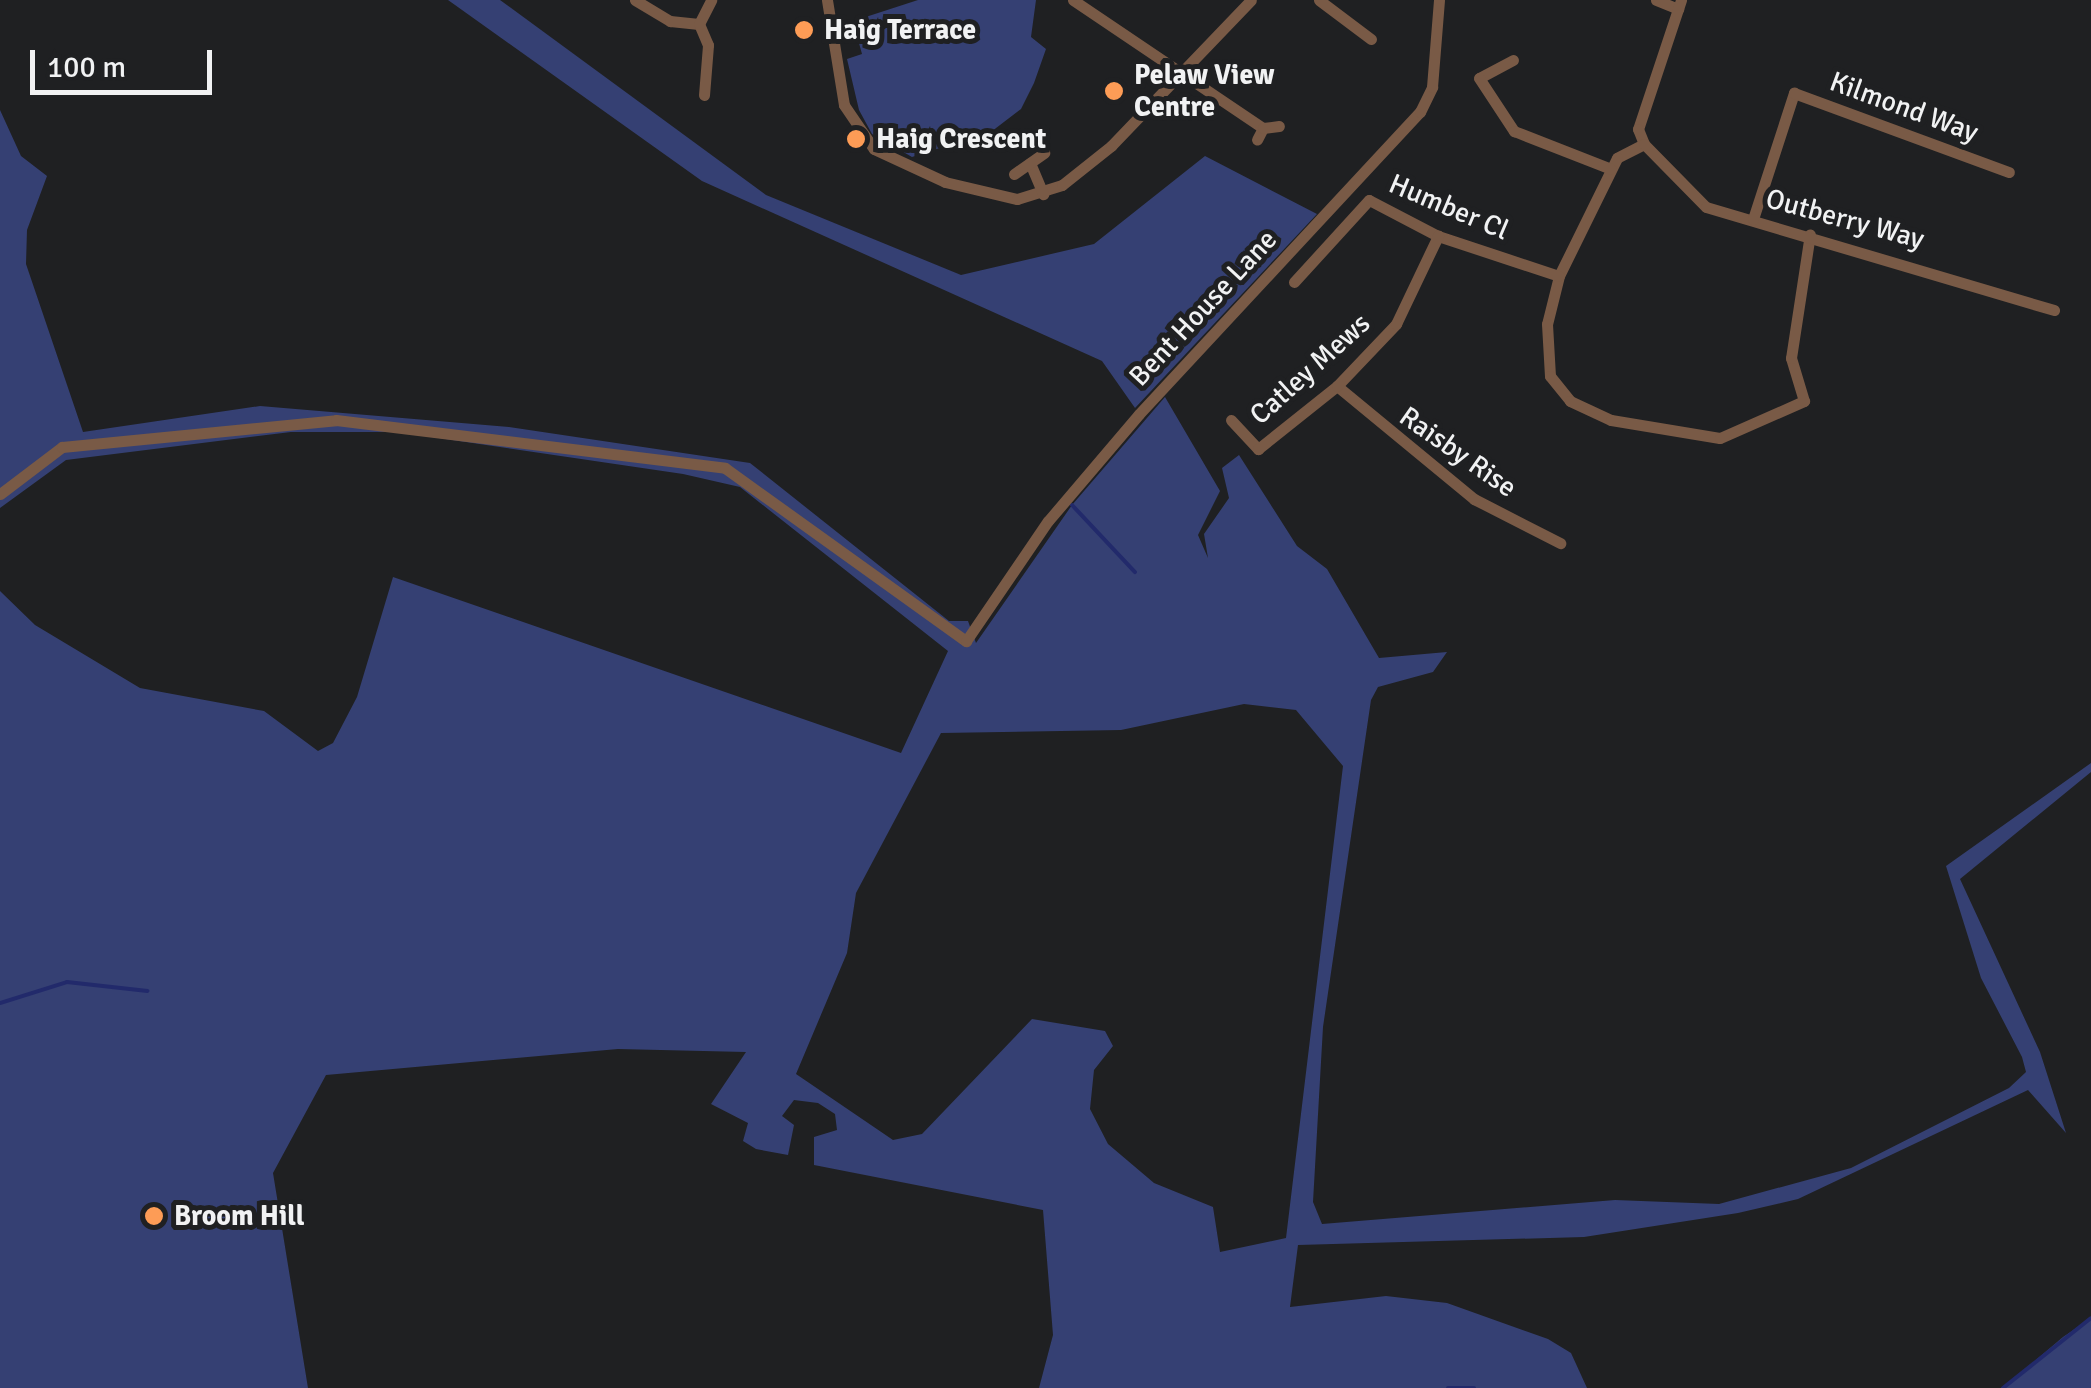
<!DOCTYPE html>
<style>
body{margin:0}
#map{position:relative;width:2091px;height:1388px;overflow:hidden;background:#1f2022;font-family:Signika,sans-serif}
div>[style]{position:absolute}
.green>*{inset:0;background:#354073}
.stream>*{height:4px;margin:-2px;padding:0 2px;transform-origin:2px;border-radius:2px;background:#222a6b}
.minor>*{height:11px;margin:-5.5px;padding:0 5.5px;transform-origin:5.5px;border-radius:5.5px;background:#795a46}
.dots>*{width:28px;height:28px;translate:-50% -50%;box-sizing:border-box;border:5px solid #1f2022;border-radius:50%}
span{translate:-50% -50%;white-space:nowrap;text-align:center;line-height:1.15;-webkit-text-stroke:10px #1f2022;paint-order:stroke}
.poi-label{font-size:28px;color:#f1f2f3;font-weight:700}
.left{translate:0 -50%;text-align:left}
.street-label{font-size:28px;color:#f1f2f3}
.scale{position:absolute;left:30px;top:50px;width:182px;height:45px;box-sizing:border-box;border:5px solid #f1f2f3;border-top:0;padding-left:12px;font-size:30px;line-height:35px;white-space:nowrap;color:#f1f2f3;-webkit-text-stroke:8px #1f2022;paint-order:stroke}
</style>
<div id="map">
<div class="green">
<div style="clip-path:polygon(448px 0,500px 0,766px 195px,961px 275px,1094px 244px,1205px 156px,1317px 214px,1135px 408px,1102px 361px,702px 181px)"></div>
<div style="clip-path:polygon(918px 0,1036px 0,1031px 37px,1046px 49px,1034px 83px,1021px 109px,966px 151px,946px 146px,912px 157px,872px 134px,859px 110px,847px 59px,862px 54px,857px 36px,841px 25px)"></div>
<div style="clip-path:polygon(evenodd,0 110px,21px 156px,47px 176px,27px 230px,26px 264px,83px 432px,260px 406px,509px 427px,750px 463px,949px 621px,968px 621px,976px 643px,1072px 505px,1165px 397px,1220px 491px,1198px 535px,1208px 558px,1204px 534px,1229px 498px,1222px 468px,1239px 455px,1297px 546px,1327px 569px,1379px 658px,1447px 652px,1433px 672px,1378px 687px,1371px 700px,1323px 1027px,1313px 1202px,1322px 1224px,1615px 1200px,1719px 1204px,1851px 1168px,2009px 1088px,2026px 1072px,2022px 1057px,1981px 978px,1946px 866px,2091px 763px,2091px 772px,1960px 879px,2040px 1052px,2066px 1133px,2028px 1090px,1798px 1199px,1738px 1213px,1584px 1237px,1298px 1245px,1290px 1307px,1386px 1296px,1447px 1303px,1548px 1339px,1571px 1353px,1587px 1388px,1039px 1388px,1053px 1335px,1043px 1210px,814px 1165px,814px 1137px,837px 1130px,835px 1114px,818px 1103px,794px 1100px,782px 1116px,794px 1125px,788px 1155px,756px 1149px,743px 1141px,748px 1123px,711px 1104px,746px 1052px,618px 1049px,326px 1075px,273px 1173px,308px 1388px,0 1388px,0 591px,35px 625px,140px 688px,264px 711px,318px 751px,333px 743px,357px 697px,393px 577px,901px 753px,948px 651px,740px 487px,683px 474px,398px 432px,291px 432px,66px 460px,0 508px,0 110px,1244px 704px,1296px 710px,1343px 766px,1286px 1238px,1220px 1252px,1213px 1207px,1154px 1183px,1108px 1144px,1090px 1109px,1094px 1070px,1113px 1046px,1105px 1031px,1032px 1019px,922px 1134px,893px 1140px,796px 1074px,847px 953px,856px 893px,941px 733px,1121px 730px,1244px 704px)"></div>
<div style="clip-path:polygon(2091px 1318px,2091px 1388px,2003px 1388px,2063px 1337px)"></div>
</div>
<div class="stream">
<div style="left:1072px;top:505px;width:92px;rotate:46.8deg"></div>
<div style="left:0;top:1003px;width:70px;rotate:-17.4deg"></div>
<div style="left:67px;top:982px;width:81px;rotate:6.3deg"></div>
<div style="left:1448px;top:1388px;width:26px"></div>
<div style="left:2003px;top:1388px;width:112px;rotate:-38.5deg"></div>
</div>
<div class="minor">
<div style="left:635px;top:0;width:41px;rotate:31deg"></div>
<div style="left:670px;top:21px;width:29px;rotate:6deg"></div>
<div style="left:827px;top:0;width:106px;rotate:80.8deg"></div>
<div style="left:844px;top:105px;width:53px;rotate:55.7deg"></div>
<div style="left:874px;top:149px;width:78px;rotate:24.9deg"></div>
<div style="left:945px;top:182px;width:74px;rotate:13.3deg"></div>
<div style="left:1017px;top:199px;width:47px;rotate:-17.3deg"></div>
<div style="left:1062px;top:185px;width:63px;rotate:-38.5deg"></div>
<div style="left:1111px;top:146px;width:202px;rotate:-46.2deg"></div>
<div style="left:1073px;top:0;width:229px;rotate:34deg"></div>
<div style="left:1263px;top:128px;width:13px;rotate:117deg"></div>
<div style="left:1319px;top:0;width:65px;rotate:36.9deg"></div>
<div style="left:1656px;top:0;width:24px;rotate:22deg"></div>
<div style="left:1681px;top:0;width:136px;rotate:108.4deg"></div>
<div style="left:1638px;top:129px;width:16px;rotate:68deg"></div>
<div style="left:1644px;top:144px;width:30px;rotate:153deg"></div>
<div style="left:1617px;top:158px;width:131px;rotate:116.2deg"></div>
<div style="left:1559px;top:276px;width:49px;rotate:104deg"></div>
<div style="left:1547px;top:324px;width:52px;rotate:86.7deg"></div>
<div style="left:1550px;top:376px;width:32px;rotate:51deg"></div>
<div style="left:1570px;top:401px;width:45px;rotate:24.9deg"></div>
<div style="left:1611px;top:420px;width:110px;rotate:9.4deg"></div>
<div style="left:1720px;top:438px;width:92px;rotate:-23.8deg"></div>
<div style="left:1804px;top:401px;width:45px;rotate:-106.8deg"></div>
<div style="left:1791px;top:358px;width:125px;rotate:-81.3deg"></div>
<div style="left:1513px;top:60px;width:38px;rotate:152deg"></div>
<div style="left:1479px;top:78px;width:64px;rotate:56.6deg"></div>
<div style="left:1514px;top:131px;width:104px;rotate:21.4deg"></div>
<div style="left:704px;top:95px;width:50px;rotate:-85.4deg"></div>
<div style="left:708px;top:45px;width:23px;rotate:-113deg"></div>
<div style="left:699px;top:24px;width:27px;rotate:-63deg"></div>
<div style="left:1263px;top:128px;width:16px;rotate:-7deg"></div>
<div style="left:1644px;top:144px;width:88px;rotate:45.5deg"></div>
<div style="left:1706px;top:207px;width:363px;rotate:16.5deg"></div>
<div style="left:1030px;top:163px;width:34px;rotate:67deg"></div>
<div style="left:1014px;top:174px;width:37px;rotate:-35deg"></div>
<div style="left:1753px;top:219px;width:133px;rotate:-72deg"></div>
<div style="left:1794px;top:93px;width:229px;rotate:20.2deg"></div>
<div style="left:1294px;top:282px;width:111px;rotate:-47.6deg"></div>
<div style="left:1369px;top:200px;width:78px;rotate:27.6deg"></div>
<div style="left:1438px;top:236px;width:127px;rotate:18.3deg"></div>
<div style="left:1337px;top:386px;width:178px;rotate:39.5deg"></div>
<div style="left:1474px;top:499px;width:97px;rotate:27.1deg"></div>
<div style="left:1231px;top:420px;width:40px;rotate:47deg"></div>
<div style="left:1258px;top:449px;width:101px;rotate:-38.6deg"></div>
<div style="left:1337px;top:386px;width:86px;rotate:-46.4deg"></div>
<div style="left:1396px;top:324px;width:98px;rotate:-64.5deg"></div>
<div style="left:0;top:494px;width:78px;rotate:-37.2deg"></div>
<div style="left:62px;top:447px;width:275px;rotate:-5.6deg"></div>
<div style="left:336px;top:420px;width:392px;rotate:7deg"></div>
<div style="left:725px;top:468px;width:297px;rotate:35.7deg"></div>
<div style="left:966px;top:641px;width:145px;rotate:-55.7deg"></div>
<div style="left:1048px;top:521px;width:140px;rotate:-49.6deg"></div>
<div style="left:1139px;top:414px;width:413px;rotate:-47.1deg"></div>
<div style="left:1420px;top:112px;width:28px;rotate:-64deg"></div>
<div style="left:1432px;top:87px;width:87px;rotate:-85.4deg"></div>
</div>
<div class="dots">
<div style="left:804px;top:30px;background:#fd9c56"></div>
<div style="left:1114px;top:91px;background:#fd9c56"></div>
<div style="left:856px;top:139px;background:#fd9c56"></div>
<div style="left:154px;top:1216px;background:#fd9c56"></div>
</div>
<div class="poi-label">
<span class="left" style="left:824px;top:30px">Haig Terrace</span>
<span class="left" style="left:1134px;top:91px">Pelaw View<br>Centre</span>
<span class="left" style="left:876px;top:139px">Haig Crescent</span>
<span class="left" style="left:174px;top:1216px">Broom Hill</span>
</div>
<div class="street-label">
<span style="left:1904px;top:107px;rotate:20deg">Kilmond Way</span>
<span style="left:1449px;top:207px;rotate:23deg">Humber Cl</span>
<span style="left:1845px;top:219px;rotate:15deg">Outberry Way</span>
<span style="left:1203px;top:308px;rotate:-47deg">Bent House Lane</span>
<span style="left:1310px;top:369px;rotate:-42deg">Catley Mews</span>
<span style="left:1458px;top:452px;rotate:35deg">Raisby Rise</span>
</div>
<div class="scale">100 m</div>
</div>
